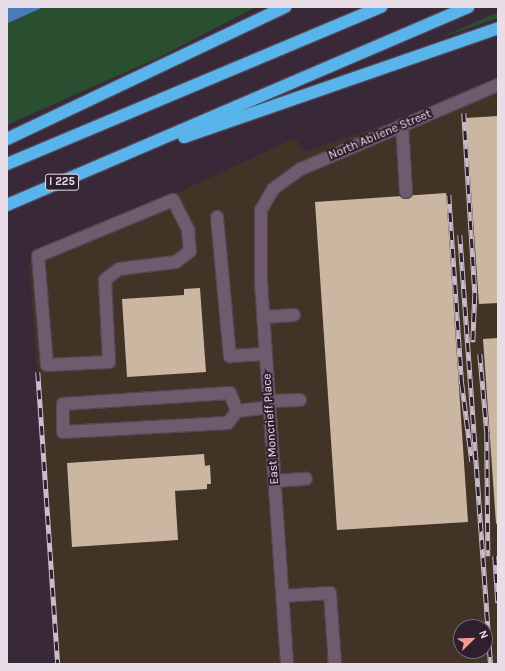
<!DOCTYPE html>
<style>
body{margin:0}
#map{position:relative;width:505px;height:671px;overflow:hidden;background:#392838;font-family:Karla,sans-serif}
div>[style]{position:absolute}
.industrial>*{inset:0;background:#423327}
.green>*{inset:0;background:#294e30}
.water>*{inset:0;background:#487bb7}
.building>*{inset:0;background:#cbb6a2}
.roads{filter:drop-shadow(1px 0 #544653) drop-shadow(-1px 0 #544653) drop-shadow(0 1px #544653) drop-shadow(0 -1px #544653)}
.minor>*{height:12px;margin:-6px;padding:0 6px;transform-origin:6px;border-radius:6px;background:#6f5b6d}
.highway>*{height:12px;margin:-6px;padding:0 6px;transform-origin:6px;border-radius:6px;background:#58b4eb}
.rail>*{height:4.5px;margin-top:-2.25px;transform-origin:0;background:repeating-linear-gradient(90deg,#2f1e2e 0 9px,#c9bdc8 0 18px);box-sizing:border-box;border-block:1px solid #c9bdc8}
span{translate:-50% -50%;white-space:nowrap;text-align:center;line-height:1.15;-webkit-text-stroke:4px #2f1e2e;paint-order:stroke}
.shield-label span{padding:1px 3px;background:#2f1e2e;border:1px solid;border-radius:3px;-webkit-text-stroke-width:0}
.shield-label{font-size:11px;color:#e9dee8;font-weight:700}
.street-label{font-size:12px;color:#e9dee8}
.frame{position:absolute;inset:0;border:8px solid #e9dee8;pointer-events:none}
.north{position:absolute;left:453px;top:619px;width:40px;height:40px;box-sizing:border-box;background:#2f1e2e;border:1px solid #796b78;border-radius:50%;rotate:67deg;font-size:11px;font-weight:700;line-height:16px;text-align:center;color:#e9dee8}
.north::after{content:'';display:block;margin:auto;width:14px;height:18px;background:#f59d8f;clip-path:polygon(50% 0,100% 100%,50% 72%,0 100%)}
</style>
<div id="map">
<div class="industrial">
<div style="clip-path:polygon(evenodd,498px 86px,498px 664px,59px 664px,29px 262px,295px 138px,304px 152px,498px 86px,461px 627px,485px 627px,485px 651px,461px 651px,461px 627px)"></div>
</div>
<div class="green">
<div style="clip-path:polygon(44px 7px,256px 7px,162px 56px,7px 125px,7px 11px,8px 23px)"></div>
<div style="clip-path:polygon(498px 12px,498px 18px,440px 38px)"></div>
</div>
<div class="water">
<div style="clip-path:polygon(7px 7px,44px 7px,8px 23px)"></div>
</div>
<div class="building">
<div style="clip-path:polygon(498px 116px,498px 303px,479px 304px,466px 118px)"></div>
<div style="clip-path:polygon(446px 193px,468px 522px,337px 530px,315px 202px)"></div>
<div style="clip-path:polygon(200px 288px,206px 372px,127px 377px,122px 299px,184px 295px,184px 289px)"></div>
<div style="clip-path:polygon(498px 338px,498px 523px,496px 524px,483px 339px)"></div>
<div style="clip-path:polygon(204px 454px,205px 466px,210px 465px,211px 484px,207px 484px,207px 489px,175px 491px,178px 540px,72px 547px,67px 463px)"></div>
</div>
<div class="roads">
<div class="minor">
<div style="left:402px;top:125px;width:67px;rotate:86.6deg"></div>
<div style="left:173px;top:200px;width:34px;rotate:63deg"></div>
<div style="left:188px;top:230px;width:21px;rotate:85deg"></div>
<div style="left:190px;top:251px;width:18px;rotate:142deg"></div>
<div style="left:176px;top:262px;width:57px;rotate:173deg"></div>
<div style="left:119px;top:269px;width:18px;rotate:142deg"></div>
<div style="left:105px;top:280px;width:82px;rotate:87.2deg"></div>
<div style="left:109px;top:362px;width:62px;rotate:177.2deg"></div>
<div style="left:47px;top:365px;width:109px;rotate:-94.7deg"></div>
<div style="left:38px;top:256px;width:146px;rotate:-22.5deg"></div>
<div style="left:217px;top:217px;width:140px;rotate:84.7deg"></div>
<div style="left:230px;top:356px;width:36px;rotate:-3deg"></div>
<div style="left:264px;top:317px;width:30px;rotate:-4deg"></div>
<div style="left:269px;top:401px;width:31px;rotate:-2deg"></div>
<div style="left:237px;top:411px;width:15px;rotate:127deg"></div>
<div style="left:228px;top:423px;width:165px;rotate:176.9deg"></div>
<div style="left:63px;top:432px;width:28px;rotate:-90deg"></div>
<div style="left:63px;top:404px;width:167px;rotate:-3.8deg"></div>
<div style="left:230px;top:393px;width:19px;rotate:69deg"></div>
<div style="left:237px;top:411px;width:33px;rotate:-7deg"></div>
<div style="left:275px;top:481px;width:31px;rotate:-4deg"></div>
<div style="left:283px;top:596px;width:47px;rotate:-3.7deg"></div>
<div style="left:330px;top:593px;width:71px;rotate:86deg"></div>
<div style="left:287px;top:664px;width:385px;rotate:-93.9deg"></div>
<div style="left:261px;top:280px;width:70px;rotate:-90deg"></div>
<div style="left:261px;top:210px;width:24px;rotate:-60deg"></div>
<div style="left:273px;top:189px;width:34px;rotate:-36deg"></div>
<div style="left:301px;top:169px;width:214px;rotate:-23.1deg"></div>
</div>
<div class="highway">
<div style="left:184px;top:137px;width:332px;rotate:-19.1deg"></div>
<div style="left:7px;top:139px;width:308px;rotate:-25.4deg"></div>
<div style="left:7px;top:164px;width:406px;rotate:-22.8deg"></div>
<div style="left:7px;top:205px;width:502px;rotate:-23.24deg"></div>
</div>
</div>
<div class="rail">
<div style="left:464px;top:113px;width:182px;rotate:86.5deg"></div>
<div style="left:475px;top:295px;width:47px;rotate:92.4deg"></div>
<div style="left:449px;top:195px;width:189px;rotate:86.1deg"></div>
<div style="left:462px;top:384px;width:78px;rotate:82.6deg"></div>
<div style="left:460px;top:235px;width:430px;rotate:85.9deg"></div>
<div style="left:480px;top:354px;width:79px;rotate:84.9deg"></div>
<div style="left:487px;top:433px;width:123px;rotate:89.5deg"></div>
<div style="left:38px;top:372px;width:293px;rotate:86.1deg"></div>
<div style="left:495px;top:556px;width:47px;rotate:86.3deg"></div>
</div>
<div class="shield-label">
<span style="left:62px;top:182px">I 225</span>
</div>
<div class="street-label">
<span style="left:380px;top:135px;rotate:-23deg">North Abilene Street</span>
<span style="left:271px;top:429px;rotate:-94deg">East Moncrieff Place</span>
</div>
<div class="frame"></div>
<div class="north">N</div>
</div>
